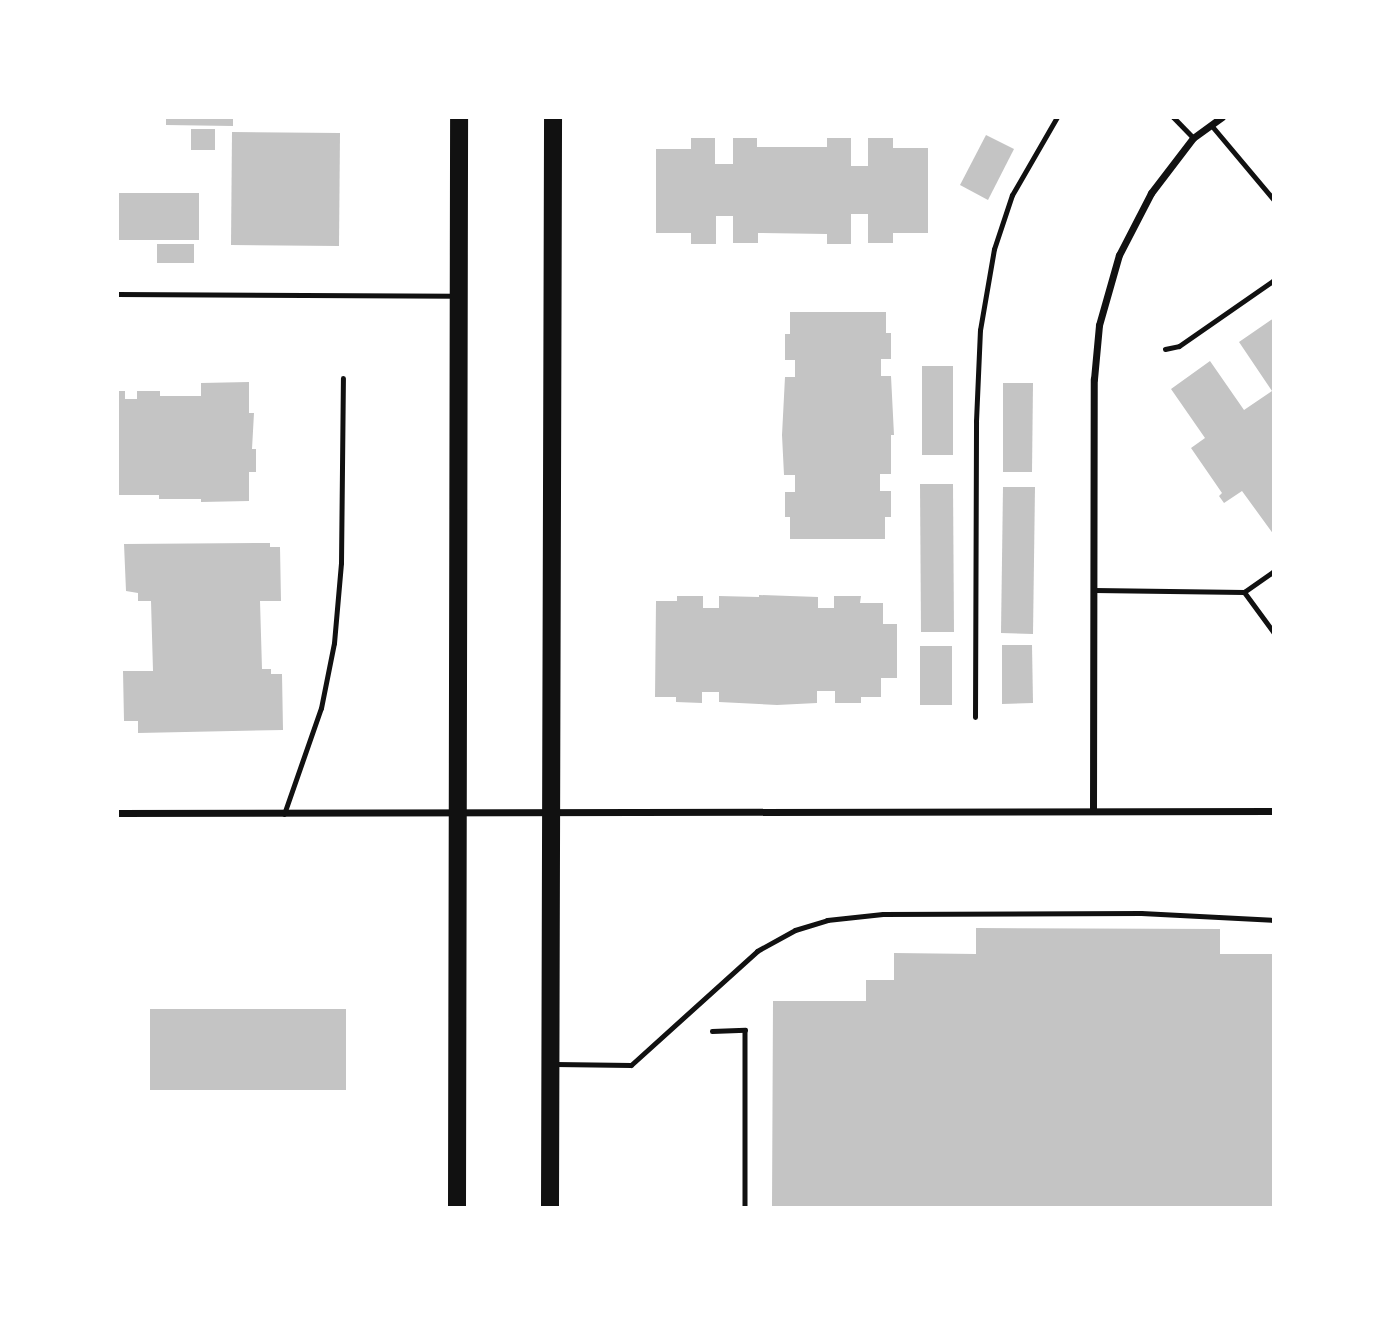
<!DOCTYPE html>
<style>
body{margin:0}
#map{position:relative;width:1391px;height:1325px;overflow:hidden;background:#fff;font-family:Spectral,serif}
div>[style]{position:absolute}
.building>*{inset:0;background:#c4c4c4}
.path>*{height:4.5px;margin:-2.25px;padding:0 2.25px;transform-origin:2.25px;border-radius:2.25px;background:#111}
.service>*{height:5px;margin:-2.5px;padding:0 2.5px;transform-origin:2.5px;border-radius:2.5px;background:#111}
.minor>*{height:7px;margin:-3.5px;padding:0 3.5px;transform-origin:3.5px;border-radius:3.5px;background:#111}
.primary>*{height:18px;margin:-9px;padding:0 9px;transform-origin:9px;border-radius:9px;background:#111}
span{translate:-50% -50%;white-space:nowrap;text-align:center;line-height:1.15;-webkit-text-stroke:5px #fff;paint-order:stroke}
.frame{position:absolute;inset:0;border:119px solid #fff;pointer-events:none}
</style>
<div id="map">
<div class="building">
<div style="clip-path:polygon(166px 117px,233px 117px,233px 126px,166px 125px)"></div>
<div style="clip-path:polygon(191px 129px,215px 129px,215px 150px,191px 150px)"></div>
<div style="clip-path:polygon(232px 132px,340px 133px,339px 246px,231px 245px)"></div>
<div style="clip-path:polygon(986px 135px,1014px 149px,988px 200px,960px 185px)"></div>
<div style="clip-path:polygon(691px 138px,715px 138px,715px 164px,733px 164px,733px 138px,757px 138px,757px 147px,827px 147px,827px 138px,851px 138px,851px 166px,868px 166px,868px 138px,893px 138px,893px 148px,928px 148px,928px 233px,893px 233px,893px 243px,868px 243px,868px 214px,851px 214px,851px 244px,827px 244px,827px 234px,758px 233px,758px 243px,733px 243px,733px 216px,716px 216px,716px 244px,691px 244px,691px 233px,656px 233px,656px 149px,691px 149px)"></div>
<div style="clip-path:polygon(117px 193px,199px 193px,199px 240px,117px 240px)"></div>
<div style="clip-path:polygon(157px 244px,194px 244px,194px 263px,157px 263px)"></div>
<div style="clip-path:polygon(790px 312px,886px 312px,886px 333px,891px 333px,891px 359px,881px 359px,881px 376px,891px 376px,894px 435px,891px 435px,891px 474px,880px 474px,880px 491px,891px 491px,891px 517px,885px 517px,885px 539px,790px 539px,790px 517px,785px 517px,785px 492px,795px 492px,795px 475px,784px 475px,782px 435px,785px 377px,795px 377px,795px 360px,785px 360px,785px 334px,790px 334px)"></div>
<div style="clip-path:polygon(1274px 318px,1274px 535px,1242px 491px,1224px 503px,1219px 496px,1222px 493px,1191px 448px,1205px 438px,1171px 389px,1210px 361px,1244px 410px,1272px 391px,1239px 342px)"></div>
<div style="clip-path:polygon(922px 366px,953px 366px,953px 455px,922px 455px)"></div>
<div style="clip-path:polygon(249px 382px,249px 413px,254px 413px,252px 449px,256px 449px,256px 472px,249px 472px,249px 501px,201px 502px,201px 499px,159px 499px,159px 495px,117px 495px,117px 391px,125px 391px,125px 399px,137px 399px,137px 391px,160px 391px,160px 396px,201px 396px,201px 383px)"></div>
<div style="clip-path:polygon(1003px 383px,1033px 383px,1032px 472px,1003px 472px)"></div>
<div style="clip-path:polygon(920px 484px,953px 484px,954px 632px,921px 632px)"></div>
<div style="clip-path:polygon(1003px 487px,1035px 487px,1033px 634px,1001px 633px)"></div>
<div style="clip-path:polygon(270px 543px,270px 547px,280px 547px,281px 601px,260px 601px,262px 669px,271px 669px,271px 674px,282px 674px,283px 730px,138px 733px,138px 721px,124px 721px,123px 671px,153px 671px,151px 601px,138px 601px,138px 593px,126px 591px,124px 544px)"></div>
<div style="clip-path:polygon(759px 595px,818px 597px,818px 608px,834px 608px,834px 596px,861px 596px,860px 603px,883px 603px,883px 624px,897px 624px,897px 678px,881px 678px,881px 697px,861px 697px,861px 703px,835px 703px,835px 691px,817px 691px,817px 703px,777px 705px,719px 702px,719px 692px,702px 692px,702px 703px,676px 702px,676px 697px,655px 697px,656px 601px,677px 601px,677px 596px,703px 596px,703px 608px,719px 608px,719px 596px,759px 597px)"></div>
<div style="clip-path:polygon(1002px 645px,1032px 645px,1033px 703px,1002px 704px)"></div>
<div style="clip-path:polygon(920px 646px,952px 646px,952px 705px,920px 705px)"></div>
<div style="clip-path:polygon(976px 928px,1220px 929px,1220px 954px,1274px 954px,1274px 1208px,772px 1208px,773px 1001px,866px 1001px,866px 980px,894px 980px,894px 953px,976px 954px)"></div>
<div style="clip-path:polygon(150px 1009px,346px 1009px,346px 1090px,150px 1090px)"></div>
</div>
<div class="path">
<div style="left:712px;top:1031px;width:33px;rotate:-2deg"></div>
<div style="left:745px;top:1030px;width:178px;rotate:90deg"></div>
</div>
<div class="service">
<div style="left:1173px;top:117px;width:29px;rotate:46deg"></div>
<div style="left:1211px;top:125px;width:98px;rotate:50deg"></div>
<div style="left:117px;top:294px;width:338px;rotate:0.3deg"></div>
<div style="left:1165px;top:349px;width:14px;rotate:-12deg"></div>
<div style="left:1179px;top:346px;width:116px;rotate:-34.8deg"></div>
<div style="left:1094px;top:590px;width:150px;rotate:0.8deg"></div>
<div style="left:1244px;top:592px;width:37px;rotate:-35deg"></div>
<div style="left:1244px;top:592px;width:51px;rotate:53.8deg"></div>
<div style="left:975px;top:717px;width:296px;rotate:-89.8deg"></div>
<div style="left:976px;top:421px;width:91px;rotate:-87.5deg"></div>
<div style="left:980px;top:330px;width:82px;rotate:-80.2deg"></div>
<div style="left:994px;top:249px;width:57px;rotate:-71.6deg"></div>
<div style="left:1012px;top:195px;width:90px;rotate:-60deg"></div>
<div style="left:284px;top:814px;width:112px;rotate:-70.8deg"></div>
<div style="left:321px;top:708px;width:66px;rotate:-78.7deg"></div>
<div style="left:334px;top:643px;width:80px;rotate:-85deg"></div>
<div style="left:341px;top:563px;width:185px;rotate:-89.4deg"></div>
<div style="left:555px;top:1064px;width:76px;rotate:0.8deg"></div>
<div style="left:631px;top:1065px;width:170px;rotate:-42.1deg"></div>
<div style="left:757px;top:951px;width:43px;rotate:-28.9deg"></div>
<div style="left:795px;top:930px;width:34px;rotate:-17deg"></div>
<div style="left:827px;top:920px;width:56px;rotate:-6.1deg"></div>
<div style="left:883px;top:914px;width:258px;rotate:-0.2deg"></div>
<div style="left:1141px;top:913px;width:133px;rotate:3deg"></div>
</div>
<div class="minor">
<div style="left:1093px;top:811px;width:432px;rotate:-89.9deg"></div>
<div style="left:1094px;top:379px;width:54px;rotate:-84.7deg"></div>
<div style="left:1099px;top:325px;width:73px;rotate:-74.1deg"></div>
<div style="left:1119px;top:255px;width:70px;rotate:-62.7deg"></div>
<div style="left:1151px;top:193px;width:69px;rotate:-52.6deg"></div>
<div style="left:1193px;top:138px;width:36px;rotate:-36deg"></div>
<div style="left:117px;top:813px;width:1157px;rotate:-0.1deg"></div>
</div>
<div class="primary">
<div style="left:457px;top:1208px;width:1091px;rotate:-89.89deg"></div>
<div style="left:550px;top:1208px;width:1091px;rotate:-89.84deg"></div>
</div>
<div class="frame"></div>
</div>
